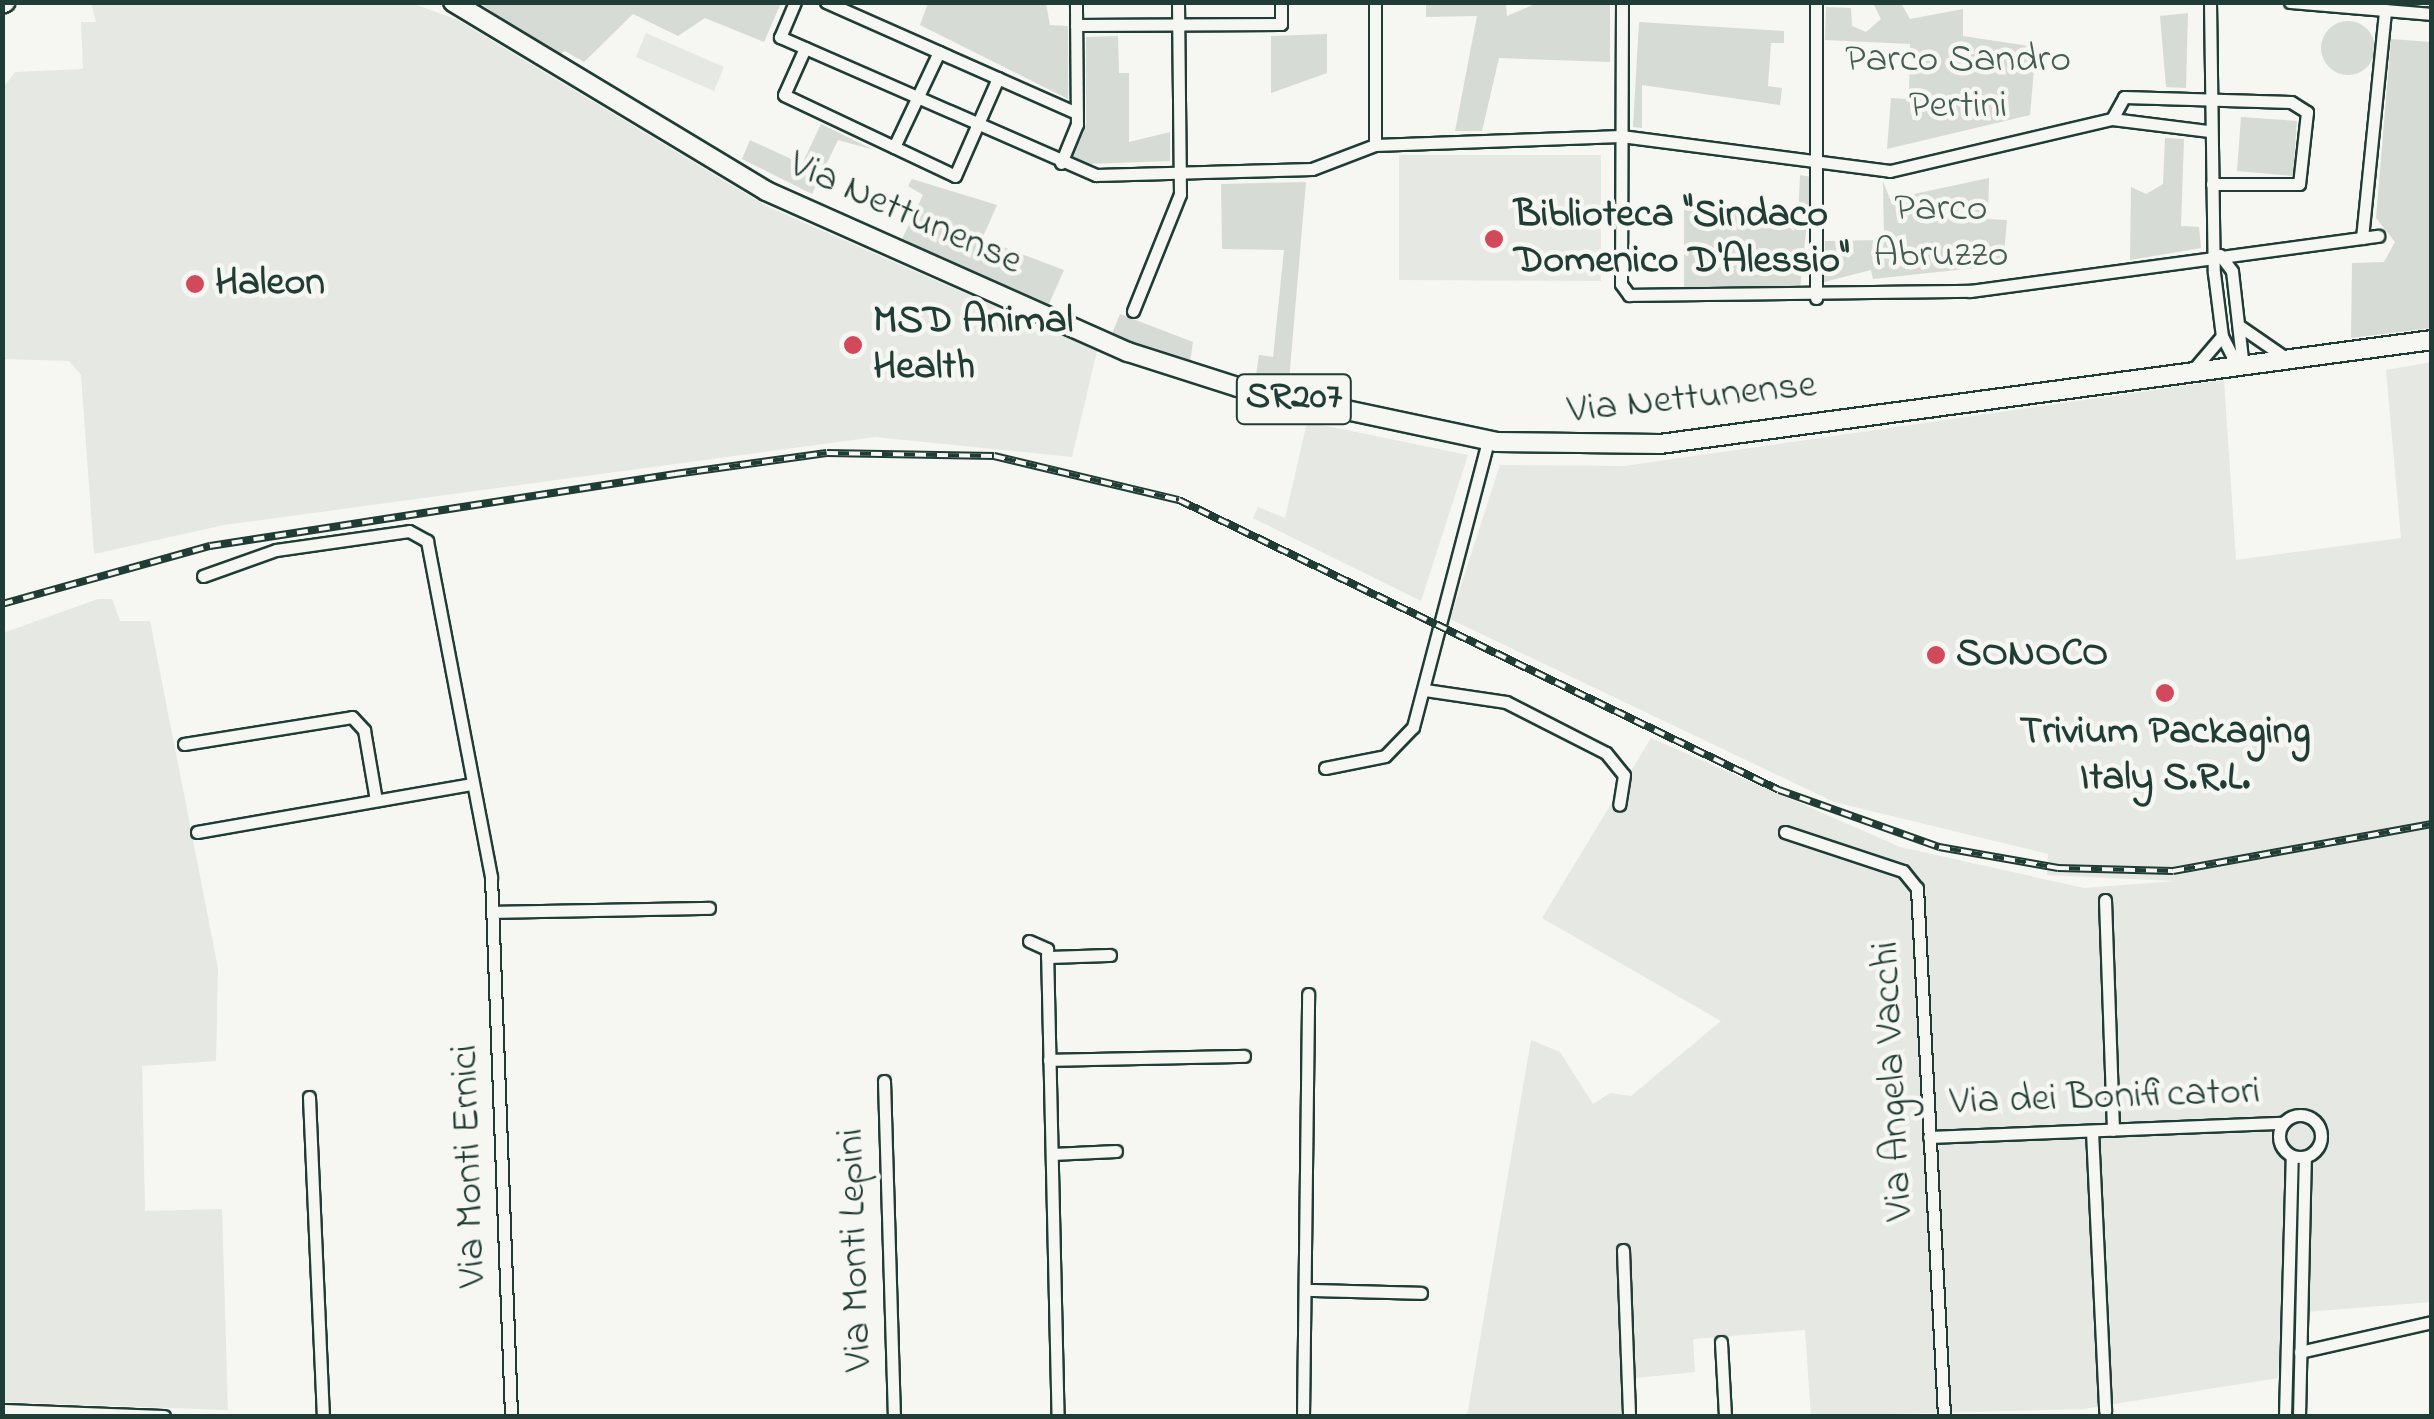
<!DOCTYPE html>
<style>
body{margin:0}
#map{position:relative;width:2434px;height:1419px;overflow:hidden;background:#f6f6f2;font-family:"Indie Flower",sans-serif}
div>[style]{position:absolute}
.built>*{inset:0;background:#e6e8e4}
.green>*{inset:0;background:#d6dbd6}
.round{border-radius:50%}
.roads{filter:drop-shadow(2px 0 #1f3d34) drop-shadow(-2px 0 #1f3d34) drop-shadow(0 2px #1f3d34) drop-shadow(0 -2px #1f3d34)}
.minor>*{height:11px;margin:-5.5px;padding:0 5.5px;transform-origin:5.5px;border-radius:5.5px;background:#f6f6f2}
.minor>.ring{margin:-5.5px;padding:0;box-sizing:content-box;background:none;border:11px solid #f6f6f2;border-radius:50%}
.primary>*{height:18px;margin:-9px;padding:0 9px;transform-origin:9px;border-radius:9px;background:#f6f6f2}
.rail>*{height:8px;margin-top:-4px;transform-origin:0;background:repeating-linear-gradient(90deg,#f6f6f2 0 11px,#1f3d34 0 22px);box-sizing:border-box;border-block:2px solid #1f3d34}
.dots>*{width:28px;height:28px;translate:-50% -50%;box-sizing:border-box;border:5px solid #f6f6f2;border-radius:50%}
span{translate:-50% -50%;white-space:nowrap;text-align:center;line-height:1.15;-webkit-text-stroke:9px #f6f6f2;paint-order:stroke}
.shield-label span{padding:2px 8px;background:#f6f6f2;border:2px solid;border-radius:8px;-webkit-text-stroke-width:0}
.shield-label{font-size:38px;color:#1f3d34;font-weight:700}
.park-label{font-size:40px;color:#445d54}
.street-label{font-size:40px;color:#1f3d34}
.poi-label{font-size:40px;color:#1f3d34;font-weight:700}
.left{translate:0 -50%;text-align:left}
.frame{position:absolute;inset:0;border:5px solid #1f3d34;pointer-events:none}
</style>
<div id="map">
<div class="built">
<div style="clip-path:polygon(91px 3px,411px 3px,458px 20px,766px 206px,1097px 351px,1072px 457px,875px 437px,224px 525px,94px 554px,81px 375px,69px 361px,2px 359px,3px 88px,15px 72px,83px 69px,81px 22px,96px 22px)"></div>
<div style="clip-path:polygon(646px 33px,724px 67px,714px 91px,636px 57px)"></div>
<div style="clip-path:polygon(1399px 155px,1601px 155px,1601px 281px,1399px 280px)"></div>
<div style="clip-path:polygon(2431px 362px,2431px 1302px,2281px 1314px,2278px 1378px,2083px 1409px,1811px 1416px,1805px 1330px,1693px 1339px,1695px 1372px,1635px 1378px,1635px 1416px,1467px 1416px,1531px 1040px,1560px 1052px,1593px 1104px,1610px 1093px,1631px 1096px,1721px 1021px,1542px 918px,1651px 738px,1900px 847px,2084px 888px,2176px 881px,2047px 875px,2048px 854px,1834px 802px,1450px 619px,1500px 465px,1624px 466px,2224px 380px,2236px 560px,2401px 538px,2386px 370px)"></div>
<div style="clip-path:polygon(1307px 422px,1468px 455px,1421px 601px,1253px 518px,1258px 507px,1285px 518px)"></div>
<div style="clip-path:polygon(98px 599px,112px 599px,120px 621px,150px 621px,218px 968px,216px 1061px,142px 1066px,145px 1211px,222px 1209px,228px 1410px,3px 1402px,3px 633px)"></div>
</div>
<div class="green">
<div style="clip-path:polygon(480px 3px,781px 3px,764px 42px,705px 18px,678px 36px,633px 14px,584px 62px,565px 51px,555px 57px)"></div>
<div style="clip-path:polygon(928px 3px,1046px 3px,1050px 25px,1068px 26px,1068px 99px,920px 25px)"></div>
<div style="clip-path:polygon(1426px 3px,1506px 3px,1507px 16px,1537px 3px,1610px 3px,1610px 62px,1499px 58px,1482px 131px,1455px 131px,1477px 16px,1426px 17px)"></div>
<div style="clip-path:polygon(1873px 3px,1901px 3px,1910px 19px,1963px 9px,1963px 36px,2036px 47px,2030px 115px,1887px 149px,1891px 98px,1909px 99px,1910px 44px,1825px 40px,1826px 7px,1851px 8px,1852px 26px,1866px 32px,1881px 19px)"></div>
<div style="clip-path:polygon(2188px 13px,2186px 88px,2166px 87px,2160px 16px)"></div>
<div class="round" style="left:2321px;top:21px;width:54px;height:54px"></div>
<div style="clip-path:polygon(1639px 22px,1784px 31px,1784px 43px,1771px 43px,1768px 86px,1782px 88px,1780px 105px,1642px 85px,1642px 128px,1633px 127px)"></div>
<div style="clip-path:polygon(1327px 34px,1327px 73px,1271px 93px,1271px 36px)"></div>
<div style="clip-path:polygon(1118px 36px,1119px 73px,1129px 73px,1129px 142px,1170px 132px,1170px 161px,1089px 164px,1071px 156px,1086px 124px,1086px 37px)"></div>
<div style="clip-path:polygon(2391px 39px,2431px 42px,2431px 328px,2351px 338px,2352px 263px,2384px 262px,2395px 242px,2376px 218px)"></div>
<div style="clip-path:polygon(2241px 117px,2297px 121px,2293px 176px,2237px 171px)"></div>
<div style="clip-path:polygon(821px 124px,874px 150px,838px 140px,812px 194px,742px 159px,750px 140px,802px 164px)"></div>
<div style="clip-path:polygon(2165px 138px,2184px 139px,2181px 226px,2199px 227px,2201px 248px,2130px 260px,2131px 187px,2146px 194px,2163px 184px)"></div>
<div style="clip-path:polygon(1800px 175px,1812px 177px,1800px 288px,1684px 290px,1684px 205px,1798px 220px)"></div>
<div style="clip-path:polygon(1989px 178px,1988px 219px,2007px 220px,2003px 265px,1873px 279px,1871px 270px,1824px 282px,1825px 241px,1884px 240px,1883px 181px,1890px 199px)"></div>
<div style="clip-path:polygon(912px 179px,997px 205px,982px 239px,1064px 270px,1048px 306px,902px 239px,923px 195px,908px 186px)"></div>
<div style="clip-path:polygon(1306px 182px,1289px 381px,1256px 375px,1259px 355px,1273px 357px,1284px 250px,1222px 249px,1221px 184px)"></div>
<div style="clip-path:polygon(1120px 314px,1193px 342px,1189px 370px,1110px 339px)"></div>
</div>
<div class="roads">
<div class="minor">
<div style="left:795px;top:2px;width:38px;rotate:113deg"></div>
<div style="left:780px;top:37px;width:345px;rotate:23.6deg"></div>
<div style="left:1096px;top:175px;width:216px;rotate:-1.6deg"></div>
<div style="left:1312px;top:169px;width:67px;rotate:-20.9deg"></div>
<div style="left:1375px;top:145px;width:246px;rotate:-2.1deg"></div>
<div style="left:1621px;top:136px;width:271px;rotate:7.4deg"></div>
<div style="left:1890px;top:171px;width:228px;rotate:-13.2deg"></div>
<div style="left:2112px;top:119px;width:98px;rotate:7.1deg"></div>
<div style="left:826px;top:2px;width:274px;rotate:23.9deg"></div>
<div style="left:1375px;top:2px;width:143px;rotate:90deg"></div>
<div style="left:1622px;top:2px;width:282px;rotate:90.2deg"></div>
<div style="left:1621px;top:284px;width:14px;rotate:54deg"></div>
<div style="left:1629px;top:295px;width:341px;rotate:-0.7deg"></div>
<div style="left:1970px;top:291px;width:412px;rotate:-7.7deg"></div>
<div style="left:2210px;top:2px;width:271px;rotate:89.2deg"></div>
<div style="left:2214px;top:273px;width:64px;rotate:82.8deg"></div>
<div style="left:2222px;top:336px;width:36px;rotate:63deg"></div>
<div style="left:2290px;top:2px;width:143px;rotate:4.8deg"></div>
<div style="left:1076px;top:25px;width:205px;rotate:-0.3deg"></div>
<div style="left:1281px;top:24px;width:22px;rotate:-90deg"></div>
<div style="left:805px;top:48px;width:51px;rotate:114.1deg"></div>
<div style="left:784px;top:95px;width:189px;rotate:25.3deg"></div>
<div style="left:955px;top:176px;width:107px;rotate:-66.3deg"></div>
<div style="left:2112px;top:119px;width:25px;rotate:-61deg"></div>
<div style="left:2124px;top:97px;width:167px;rotate:1.7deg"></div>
<div style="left:2291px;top:102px;width:19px;rotate:32deg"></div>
<div style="left:2307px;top:112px;width:72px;rotate:96.3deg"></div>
<div style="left:2299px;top:184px;width:87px;rotate:180deg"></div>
<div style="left:894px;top:147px;width:105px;rotate:-64.7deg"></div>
<div style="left:1061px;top:163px;width:42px;rotate:-67.7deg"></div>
<div style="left:1077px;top:124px;width:122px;rotate:-90.5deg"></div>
<div style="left:2362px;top:238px;width:229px;rotate:-84.2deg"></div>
<div style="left:2220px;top:255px;width:20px;rotate:53deg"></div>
<div style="left:2232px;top:271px;width:97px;rotate:83.5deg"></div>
<div style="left:1816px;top:298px;width:296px;rotate:-90deg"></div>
<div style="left:1133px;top:311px;width:126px;rotate:-68.1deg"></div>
<div style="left:1180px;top:194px;width:192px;rotate:-90.6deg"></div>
<div style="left:2241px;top:327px;width:55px;rotate:34.6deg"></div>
<div style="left:2192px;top:371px;width:46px;rotate:-49.4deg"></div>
<div style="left:203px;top:576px;width:77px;rotate:-19.6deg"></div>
<div style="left:276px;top:550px;width:134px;rotate:-8.1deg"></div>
<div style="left:409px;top:531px;width:21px;rotate:29deg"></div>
<div style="left:427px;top:541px;width:342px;rotate:79.2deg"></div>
<div style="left:491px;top:877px;width:539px;rotate:87.87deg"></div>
<div style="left:1425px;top:690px;width:82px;rotate:8.4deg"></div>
<div style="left:1506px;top:702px;width:112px;rotate:27deg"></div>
<div style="left:1606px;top:753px;width:28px;rotate:51deg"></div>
<div style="left:1624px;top:775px;width:30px;rotate:99deg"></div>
<div style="left:184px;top:744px;width:170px;rotate:-9.1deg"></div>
<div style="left:352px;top:717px;width:18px;rotate:47deg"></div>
<div style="left:364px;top:730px;width:71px;rotate:80.3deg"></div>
<div style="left:1325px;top:768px;width:61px;rotate:-11.3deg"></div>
<div style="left:1385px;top:756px;width:40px;rotate:-46deg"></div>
<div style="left:1413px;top:727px;width:296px;rotate:-75.3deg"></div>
<div style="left:197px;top:832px;width:278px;rotate:-9.9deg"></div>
<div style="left:1785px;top:832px;width:124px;rotate:18.3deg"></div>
<div style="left:1903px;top:871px;width:22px;rotate:51deg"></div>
<div style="left:1917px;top:888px;width:529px;rotate:87.07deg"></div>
<div style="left:2105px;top:900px;width:230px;rotate:88deg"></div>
<div style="left:493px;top:912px;width:216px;rotate:-1.1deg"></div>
<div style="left:1029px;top:941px;width:20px;rotate:24deg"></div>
<div style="left:1047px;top:949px;width:467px;rotate:88.7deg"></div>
<div style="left:1047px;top:957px;width:63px;rotate:-1.8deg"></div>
<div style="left:1049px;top:1060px;width:195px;rotate:-1.2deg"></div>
<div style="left:884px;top:1081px;width:335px;rotate:88.3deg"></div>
<div style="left:309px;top:1097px;width:319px;rotate:87.5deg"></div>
<div class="ring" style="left:2279px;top:1115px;width:31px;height:31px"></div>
<div style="left:2092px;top:1131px;width:280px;rotate:87.3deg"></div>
<div style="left:1929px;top:1137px;width:354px;rotate:-2.3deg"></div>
<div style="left:1052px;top:1154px;width:64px;rotate:-2.7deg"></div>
<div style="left:1623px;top:1250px;width:166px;rotate:87.9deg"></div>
<div style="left:1309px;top:1290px;width:112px;rotate:1.5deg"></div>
<div style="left:1721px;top:1342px;width:74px;rotate:86.9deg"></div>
<div style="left:2300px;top:1352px;width:135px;rotate:-12.8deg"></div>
<div style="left:2px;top:1410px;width:162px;rotate:2.1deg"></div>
<div style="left:1303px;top:1416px;width:422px;rotate:-89.3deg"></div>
<div style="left:2285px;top:1416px;width:260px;rotate:-88.5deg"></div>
<div style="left:2299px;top:1416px;width:259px;rotate:-88.7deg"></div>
</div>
<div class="primary">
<div style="left:453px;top:2px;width:366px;rotate:31.1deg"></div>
<div style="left:766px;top:191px;width:396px;rotate:24deg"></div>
<div style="left:1128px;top:352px;width:115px;rotate:17.7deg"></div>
<div style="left:1238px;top:387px;width:265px;rotate:12deg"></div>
<div style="left:1497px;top:442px;width:163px;rotate:0.7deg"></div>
<div style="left:1660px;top:444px;width:779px;rotate:-7.67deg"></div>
<div style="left:2px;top:4px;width:4px;rotate:-27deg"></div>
</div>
</div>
<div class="rail">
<div style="left:2px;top:604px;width:216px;rotate:-15.6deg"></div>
<div style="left:210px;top:546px;width:471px;rotate:-8.8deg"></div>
<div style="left:675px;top:474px;width:153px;rotate:-7.9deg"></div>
<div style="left:827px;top:453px;width:167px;rotate:1deg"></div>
<div style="left:994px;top:456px;width:190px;rotate:13.4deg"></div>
<div style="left:1179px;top:500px;width:666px;rotate:25.8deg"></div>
<div style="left:1779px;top:790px;width:170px;rotate:19.6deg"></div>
<div style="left:1939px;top:847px;width:121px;rotate:10deg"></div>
<div style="left:2058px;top:868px;width:115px;rotate:1.5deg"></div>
<div style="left:2173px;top:871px;width:263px;rotate:-10.3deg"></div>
</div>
<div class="dots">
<div style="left:1494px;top:239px;background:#d1495b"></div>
<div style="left:195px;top:284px;background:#d1495b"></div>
<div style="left:853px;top:345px;background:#d1495b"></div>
<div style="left:1936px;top:655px;background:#d1495b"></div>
<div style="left:2165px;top:693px;background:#d1495b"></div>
</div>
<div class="shield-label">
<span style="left:1294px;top:399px">SR207</span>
</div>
<div class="park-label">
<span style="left:1958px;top:84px">Parco Sandro<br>Pertini</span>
<span style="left:1941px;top:233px">Parco<br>Abruzzo</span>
</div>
<div class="street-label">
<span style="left:905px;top:214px;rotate:24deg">Via Nettunense</span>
<span style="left:1692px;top:399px;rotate:-6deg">Via Nettunense</span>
<span style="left:1894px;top:1081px;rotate:-93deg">Via Angela Vacchi</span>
<span style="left:2105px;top:1098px;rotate:-2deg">Via dei Bonificatori</span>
<span style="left:470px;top:1166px;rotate:-92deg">Via Monti Ernici</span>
<span style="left:856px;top:1250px;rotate:-92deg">Via Monti Lepini</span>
</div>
<div class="poi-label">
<span class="left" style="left:1514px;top:239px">Biblioteca "Sindaco<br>Domenico D'Alessio"</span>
<span class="left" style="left:215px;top:284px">Haleon</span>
<span class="left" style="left:873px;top:345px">MSD Animal<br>Health</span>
<span class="left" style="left:1956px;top:655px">SONOCO</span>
<span style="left:2165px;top:756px">Trivium Packaging<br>Italy S.R.L.</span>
</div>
<div class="frame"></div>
</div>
